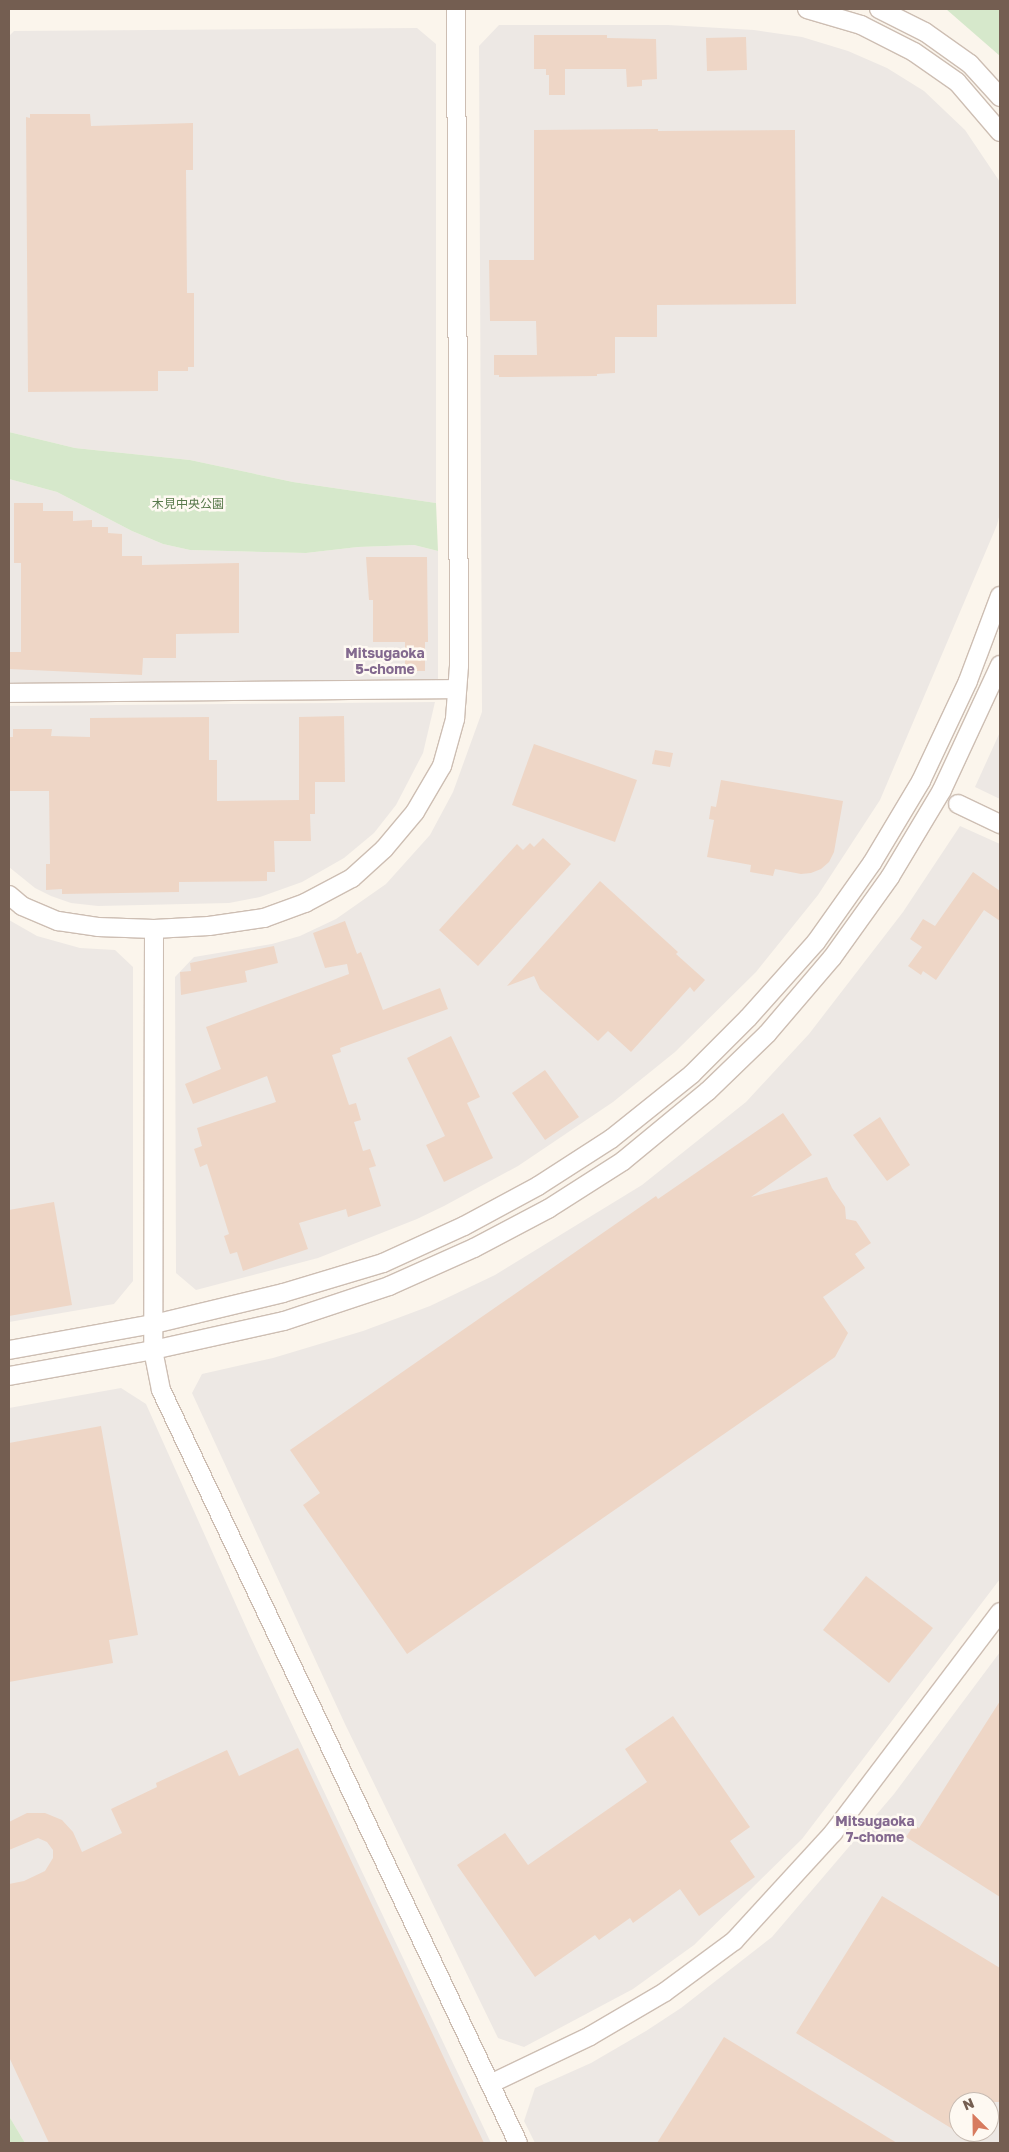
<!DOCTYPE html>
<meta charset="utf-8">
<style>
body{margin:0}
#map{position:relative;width:1009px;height:2152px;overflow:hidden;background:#fbf5ec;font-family:"Golos Text","Noto Sans JP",sans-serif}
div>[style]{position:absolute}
.industrial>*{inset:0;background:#ede8e4}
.green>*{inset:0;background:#d6e8cb}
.building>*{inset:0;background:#eed6c6}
.roads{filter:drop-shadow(1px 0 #cdbeb3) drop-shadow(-1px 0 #cdbeb3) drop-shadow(0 1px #cdbeb3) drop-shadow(0 -1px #cdbeb3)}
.minor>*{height:18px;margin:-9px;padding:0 9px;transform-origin:9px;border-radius:9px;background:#fff}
span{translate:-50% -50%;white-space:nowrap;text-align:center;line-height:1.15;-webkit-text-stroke:5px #fef9f2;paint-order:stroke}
.park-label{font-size:12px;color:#57784a}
.neighbourhood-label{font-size:14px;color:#83698f;font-weight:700}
.frame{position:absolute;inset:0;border:10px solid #745e51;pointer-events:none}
.north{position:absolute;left:949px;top:2092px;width:50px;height:50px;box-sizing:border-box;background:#fef9f2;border:1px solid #c7bbb2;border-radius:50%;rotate:337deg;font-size:14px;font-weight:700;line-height:20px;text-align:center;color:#745e51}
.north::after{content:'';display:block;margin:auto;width:18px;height:22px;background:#d77b5f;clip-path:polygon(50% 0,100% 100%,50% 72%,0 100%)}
</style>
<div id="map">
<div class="industrial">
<div style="clip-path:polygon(499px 25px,668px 25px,754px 30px,802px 37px,848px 51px,887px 68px,924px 91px,965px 130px,1000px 182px,1000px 513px,997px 525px,880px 800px,818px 895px,756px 972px,675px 1052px,613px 1102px,518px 1166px,444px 1206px,417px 1219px,318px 1258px,196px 1290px,176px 1273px,175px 977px,194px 957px,272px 944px,300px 936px,336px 919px,386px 884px,430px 835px,453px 792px,482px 712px,479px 46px)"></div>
<div style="clip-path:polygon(417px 28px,436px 44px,436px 503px,293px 482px,190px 460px,75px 448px,9px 432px,9px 36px,14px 31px)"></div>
<div style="clip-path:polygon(9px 479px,57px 492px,132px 531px,163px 544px,190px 550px,306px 553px,358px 547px,414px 545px,438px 551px,438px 680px,9px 683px)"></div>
<div style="clip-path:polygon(435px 702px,423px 753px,396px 805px,374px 833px,344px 858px,302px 882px,260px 897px,229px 903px,98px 906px,71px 903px,51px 896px,35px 888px,9px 867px,9px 706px)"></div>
<div style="clip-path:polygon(1000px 732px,1000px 799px,975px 787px)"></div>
<div style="clip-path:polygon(960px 826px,1000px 844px,1000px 1579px,802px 1839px,694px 1945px,633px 1989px,524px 2047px,498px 2038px,345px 1724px,192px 1393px,202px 1374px,273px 1358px,363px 1331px,430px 1306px,495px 1275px,642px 1185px,746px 1102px,809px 1034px,903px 912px)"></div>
<div style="clip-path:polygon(9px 920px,37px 936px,80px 948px,115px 950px,133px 967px,133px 1281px,114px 1304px,9px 1322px)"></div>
<div style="clip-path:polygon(121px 1388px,146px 1404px,250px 1636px,491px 2143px,25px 2143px,9px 2116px,9px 1408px)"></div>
<div style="clip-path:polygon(evenodd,1000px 1652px,1000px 2143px,535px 2143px,524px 2121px,535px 2088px,591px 2063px,646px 2031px,681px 2008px,772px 1937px,894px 1794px,1000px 1652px,959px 2102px,989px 2102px,989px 2132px,959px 2132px,959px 2102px)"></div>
</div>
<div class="green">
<div style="clip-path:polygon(946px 9px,1000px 9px,1000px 56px)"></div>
<div style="clip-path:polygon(9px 432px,75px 448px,190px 460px,293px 482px,436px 503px,438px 551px,414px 545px,358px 547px,306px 553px,190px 550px,163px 544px,132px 531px,57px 492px,9px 479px)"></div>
<div style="clip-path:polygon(9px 2116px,25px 2143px,9px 2143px)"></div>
</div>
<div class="building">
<div style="clip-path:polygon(534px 35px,607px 35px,607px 38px,656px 39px,657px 79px,642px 80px,642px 86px,627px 87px,626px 69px,565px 69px,565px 95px,549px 95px,549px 75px,546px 75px,546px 69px,534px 69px)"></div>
<div style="clip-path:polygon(746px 37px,747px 70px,707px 71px,706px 38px)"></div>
<div style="clip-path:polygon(30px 114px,90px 114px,91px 126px,193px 123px,193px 170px,186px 170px,187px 293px,194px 293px,194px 367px,188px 367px,188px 371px,158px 371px,158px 391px,28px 392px,26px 117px,30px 118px)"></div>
<div style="clip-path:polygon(658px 129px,658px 131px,795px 130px,796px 304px,657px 305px,657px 337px,615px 337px,615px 373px,597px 374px,597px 376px,499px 377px,499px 375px,494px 375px,494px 355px,537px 355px,536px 321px,490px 321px,489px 260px,534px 260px,534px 130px)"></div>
<div style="clip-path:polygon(14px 503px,43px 503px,43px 511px,73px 511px,73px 521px,92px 520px,92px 527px,108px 527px,108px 533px,122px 534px,122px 556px,142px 556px,142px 565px,239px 563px,239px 633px,176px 634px,176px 658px,143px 658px,142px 675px,9px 669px,10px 652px,21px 652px,21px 563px,14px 563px)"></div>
<div style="clip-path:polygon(366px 557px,427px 557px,428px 642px,425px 642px,425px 671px,405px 671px,405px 642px,373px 642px,373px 600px,369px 600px)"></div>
<div style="clip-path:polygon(344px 716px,345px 782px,315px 782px,315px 814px,310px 814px,311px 841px,274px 841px,275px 872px,267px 872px,267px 881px,179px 882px,179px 892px,62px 894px,62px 889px,46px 890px,46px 864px,50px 864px,49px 791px,9px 791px,9px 737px,13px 737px,13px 729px,52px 729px,51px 736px,90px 737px,90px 718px,209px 717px,209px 760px,217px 760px,217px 801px,299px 800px,299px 717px)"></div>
<div style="clip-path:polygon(534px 744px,637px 780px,615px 842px,512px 805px)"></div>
<div style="clip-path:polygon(655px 750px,673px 753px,670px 767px,652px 764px)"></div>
<div style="clip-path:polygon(721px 780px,843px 801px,834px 852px,829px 862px,821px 869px,811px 873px,801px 874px,775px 869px,773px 876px,750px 872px,751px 865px,707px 857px,714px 820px,709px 819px,711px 806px,716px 807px)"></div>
<div style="clip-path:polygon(543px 838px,571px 864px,478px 966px,439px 930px,517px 844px,523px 850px,530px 843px,534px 847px)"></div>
<div style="clip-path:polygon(973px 872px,1000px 891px,1000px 921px,984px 910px,936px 980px,923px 971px,921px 975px,908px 966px,922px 947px,910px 939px,923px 919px,935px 926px)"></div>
<div style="clip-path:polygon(600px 881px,678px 952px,676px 954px,705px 980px,694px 992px,690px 987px,631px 1052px,608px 1031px,598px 1041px,540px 989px,534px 976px,507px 986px)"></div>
<div style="clip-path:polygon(345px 921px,357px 954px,361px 952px,383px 1010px,440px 988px,448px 1009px,340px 1048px,341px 1052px,332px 1055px,349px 1105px,356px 1103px,361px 1120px,354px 1122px,363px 1151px,370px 1149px,376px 1166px,369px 1168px,381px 1206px,348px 1217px,346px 1209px,299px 1223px,308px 1249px,243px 1271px,237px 1252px,230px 1254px,224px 1236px,229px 1234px,207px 1164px,200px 1167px,194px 1149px,202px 1146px,197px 1128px,276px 1102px,267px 1076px,193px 1104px,185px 1084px,221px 1069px,206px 1027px,349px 974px,347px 964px,325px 968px,313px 933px)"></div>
<div style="clip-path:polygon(274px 946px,278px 963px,245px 971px,247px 982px,181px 995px,180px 972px,191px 971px,190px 963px)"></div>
<div style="clip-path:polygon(451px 1036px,480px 1097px,467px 1103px,493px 1158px,444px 1182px,426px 1145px,445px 1136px,407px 1058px)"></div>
<div style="clip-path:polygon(545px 1070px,579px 1117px,545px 1140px,512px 1093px)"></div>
<div style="clip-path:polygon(783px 1113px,812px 1155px,751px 1197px,827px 1177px,832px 1188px,845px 1207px,846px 1219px,856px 1221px,871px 1243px,855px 1254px,865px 1268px,823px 1297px,848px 1333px,835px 1357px,407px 1654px,303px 1505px,320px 1493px,290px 1450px,656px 1196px,658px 1199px)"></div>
<div style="clip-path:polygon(880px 1117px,910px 1165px,887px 1181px,853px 1135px)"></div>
<div style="clip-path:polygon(54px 1202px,72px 1305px,9px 1316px,9px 1210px)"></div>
<div style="clip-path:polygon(101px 1426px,138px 1635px,109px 1640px,113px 1663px,9px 1682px,9px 1443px)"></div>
<div style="clip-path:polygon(866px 1576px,933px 1628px,889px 1683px,823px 1630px)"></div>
<div style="clip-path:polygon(1000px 1701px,1000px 1897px,906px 1837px,914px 1825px,919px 1828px)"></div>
<div style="clip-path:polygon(673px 1716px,750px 1827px,730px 1841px,755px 1877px,699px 1916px,680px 1889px,633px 1923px,630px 1918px,599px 1940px,595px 1935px,535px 1977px,457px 1865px,505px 1833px,528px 1865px,647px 1782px,625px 1749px)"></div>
<div style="clip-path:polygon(298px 1748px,484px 2143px,49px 2143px,9px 2057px,9px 1884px,24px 1881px,45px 1871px,53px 1858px,53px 1850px,47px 1842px,38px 1838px,9px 1850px,9px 1822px,27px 1813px,45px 1813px,62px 1820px,73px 1832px,82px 1852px,122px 1833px,111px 1809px,157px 1787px,156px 1783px,227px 1750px,239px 1776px)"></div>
<div style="clip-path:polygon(882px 1896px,1000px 1968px,1000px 2102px,959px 2102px,959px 2133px,796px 2033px)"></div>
<div style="clip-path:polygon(724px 2037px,897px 2143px,657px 2143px)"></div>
</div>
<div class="roads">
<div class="minor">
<div style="left:807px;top:9px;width:56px;rotate:16.5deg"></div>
<div style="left:861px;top:25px;width:59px;rotate:27deg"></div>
<div style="left:914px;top:52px;width:52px;rotate:34.9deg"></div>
<div style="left:957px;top:82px;width:66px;rotate:49.3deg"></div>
<div style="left:879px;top:9px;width:51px;rotate:26.6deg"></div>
<div style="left:925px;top:32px;width:55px;rotate:35.4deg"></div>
<div style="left:970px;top:64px;width:45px;rotate:47.7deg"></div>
<div style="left:9px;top:693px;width:448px;rotate:-0.5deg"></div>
<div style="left:958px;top:804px;width:47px;rotate:25.5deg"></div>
<div style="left:9px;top:895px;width:17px;rotate:40deg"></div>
<div style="left:22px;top:906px;width:39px;rotate:23deg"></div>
<div style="left:58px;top:921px;width:40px;rotate:8.5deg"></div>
<div style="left:98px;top:927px;width:56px;rotate:2deg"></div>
<div style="left:154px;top:929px;width:55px;rotate:-3.1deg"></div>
<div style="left:209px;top:926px;width:56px;rotate:-8.3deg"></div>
<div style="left:264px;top:918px;width:44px;rotate:-20.1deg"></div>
<div style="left:305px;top:903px;width:53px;rotate:-28deg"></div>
<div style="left:352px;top:878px;width:43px;rotate:-42.2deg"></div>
<div style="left:384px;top:849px;width:48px;rotate:-50deg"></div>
<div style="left:415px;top:812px;width:53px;rotate:-59.6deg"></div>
<div style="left:442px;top:766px;width:49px;rotate:-74.5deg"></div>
<div style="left:455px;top:719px;width:53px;rotate:-85.7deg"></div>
<div style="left:459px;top:666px;width:657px;rotate:-90.26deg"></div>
<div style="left:154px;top:929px;width:421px;rotate:90.1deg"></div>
<div style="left:153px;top:1350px;width:41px;rotate:78.7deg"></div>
<div style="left:161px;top:1390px;width:833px;rotate:64.63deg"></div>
<div style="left:9px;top:1350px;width:147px;rotate:-10.2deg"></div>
<div style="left:154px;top:1324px;width:133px;rotate:-13.5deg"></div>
<div style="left:283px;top:1293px;width:104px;rotate:-16.7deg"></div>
<div style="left:383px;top:1263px;width:89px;rotate:-24.6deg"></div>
<div style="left:464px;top:1226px;width:84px;rotate:-28.4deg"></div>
<div style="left:538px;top:1186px;width:87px;rotate:-32.8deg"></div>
<div style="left:611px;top:1139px;width:104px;rotate:-38.7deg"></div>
<div style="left:692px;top:1074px;width:79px;rotate:-45deg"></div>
<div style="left:748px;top:1018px;width:102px;rotate:-48.2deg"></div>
<div style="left:816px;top:942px;width:97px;rotate:-54.7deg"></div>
<div style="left:872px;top:863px;width:96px;rotate:-59.1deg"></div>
<div style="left:921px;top:781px;width:110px;rotate:-64.8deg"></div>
<div style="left:968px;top:681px;width:91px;rotate:-69.4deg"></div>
<div style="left:9px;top:1376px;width:146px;rotate:-10.2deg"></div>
<div style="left:153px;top:1350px;width:134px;rotate:-12.5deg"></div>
<div style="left:284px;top:1321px;width:111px;rotate:-18.4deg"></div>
<div style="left:389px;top:1286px;width:93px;rotate:-24.1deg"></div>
<div style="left:474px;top:1248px;width:84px;rotate:-27.8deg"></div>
<div style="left:548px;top:1209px;width:89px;rotate:-32.6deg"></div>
<div style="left:623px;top:1161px;width:110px;rotate:-39.5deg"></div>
<div style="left:708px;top:1091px;width:82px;rotate:-44deg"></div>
<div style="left:767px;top:1034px;width:100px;rotate:-49.5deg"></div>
<div style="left:832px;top:958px;width:100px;rotate:-54.4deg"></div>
<div style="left:890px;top:877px;width:101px;rotate:-59.1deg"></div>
<div style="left:942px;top:790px;width:138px;rotate:-65.1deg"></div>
<div style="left:490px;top:2084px;width:111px;rotate:-25.6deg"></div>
<div style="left:590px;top:2036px;width:87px;rotate:-30.4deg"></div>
<div style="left:665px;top:1992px;width:86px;rotate:-36.5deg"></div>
<div style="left:734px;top:1941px;width:147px;rotate:-47.5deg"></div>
<div style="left:833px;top:1833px;width:277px;rotate:-52.9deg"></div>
</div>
</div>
<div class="park-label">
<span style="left:188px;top:504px">木見中央公園</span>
</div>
<div class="neighbourhood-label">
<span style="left:385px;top:661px">Mitsugaoka<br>5-chome</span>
<span style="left:875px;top:1829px">Mitsugaoka<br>7-chome</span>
</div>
<div class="frame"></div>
<div class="north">N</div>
</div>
